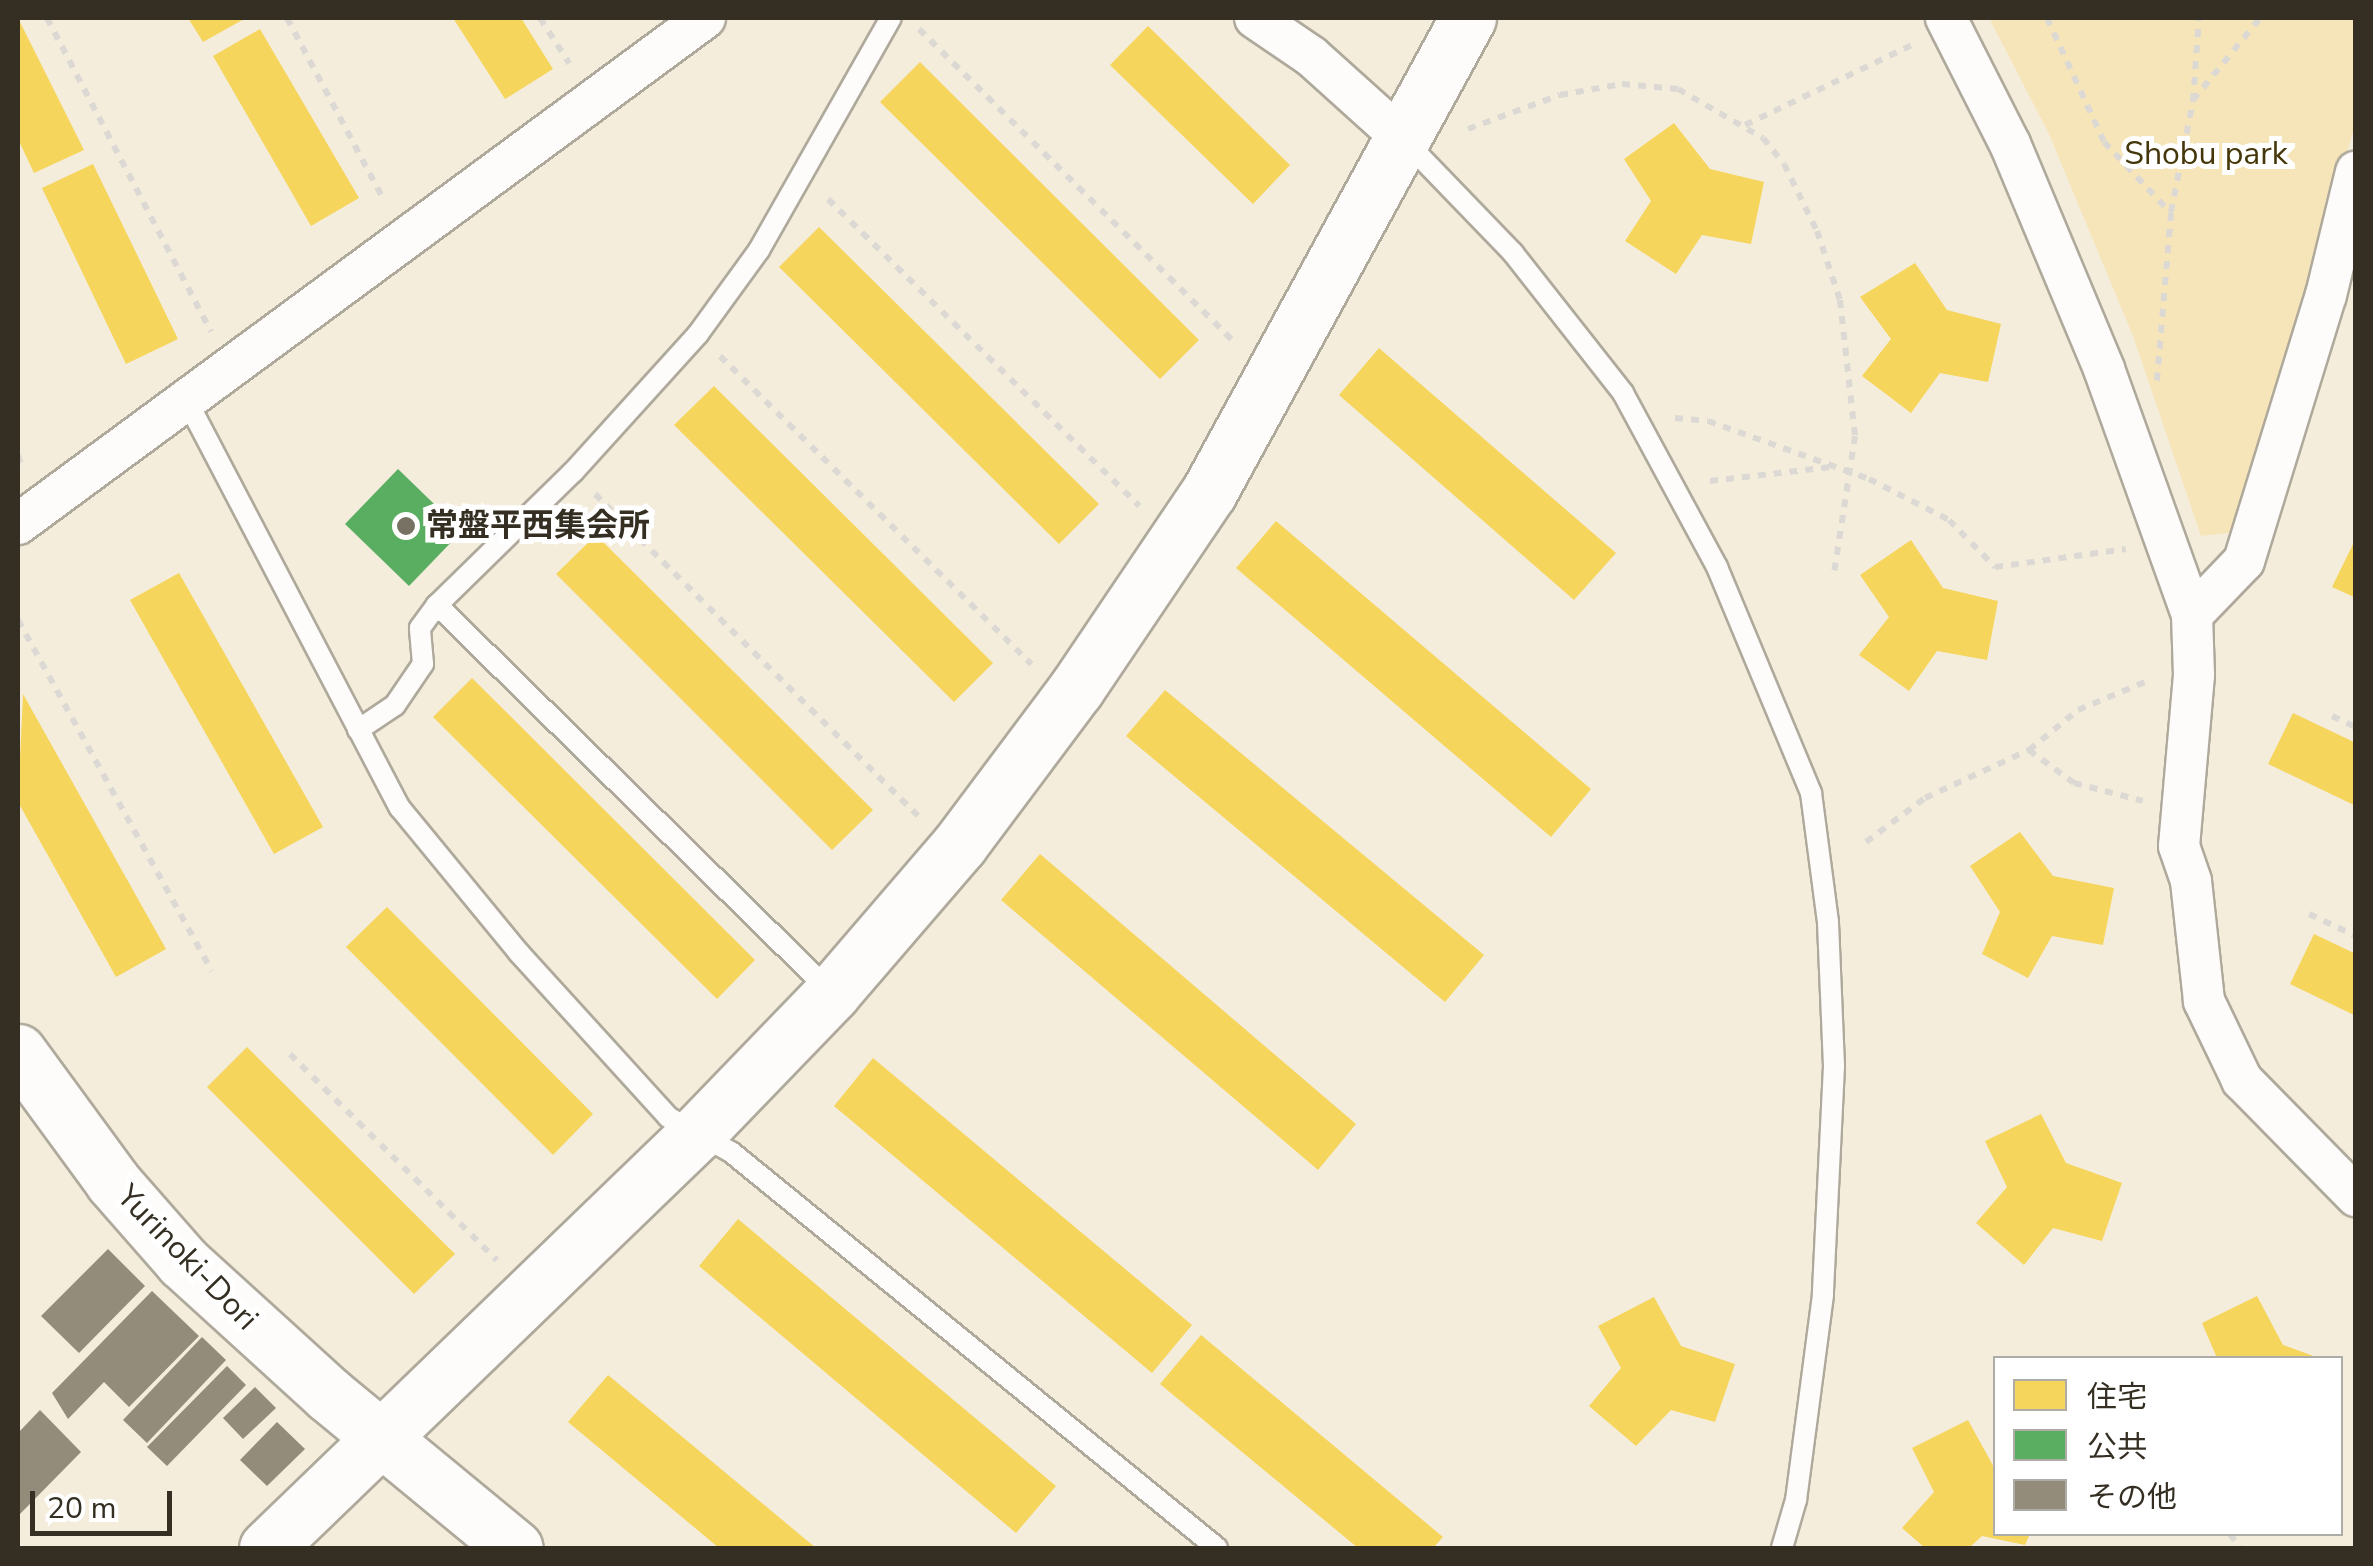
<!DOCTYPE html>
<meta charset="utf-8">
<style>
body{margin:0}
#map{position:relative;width:2373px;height:1566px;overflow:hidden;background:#f4eddc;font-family:"Nunito Sans","Noto Sans JP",sans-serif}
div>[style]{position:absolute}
.green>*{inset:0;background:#f7e5ba}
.homes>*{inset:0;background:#f6d55c}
.public>*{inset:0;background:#5aae61}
.building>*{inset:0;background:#938c7a}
.path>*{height:6px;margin-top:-3px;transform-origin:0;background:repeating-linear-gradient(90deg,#dcd9d4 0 8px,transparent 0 16px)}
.roads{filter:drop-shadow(2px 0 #afa99c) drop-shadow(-2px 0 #afa99c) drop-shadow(0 2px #afa99c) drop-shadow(0 -2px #afa99c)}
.lane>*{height:20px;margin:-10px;padding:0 10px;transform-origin:10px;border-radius:10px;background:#fdfcfa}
.street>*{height:40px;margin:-20px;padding:0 20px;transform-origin:20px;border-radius:20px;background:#fdfcfa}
.secondary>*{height:55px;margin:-27.5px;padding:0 27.5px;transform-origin:27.5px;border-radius:27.5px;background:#fdfcfa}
.dots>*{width:28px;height:28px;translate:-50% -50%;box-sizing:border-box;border:5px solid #fff;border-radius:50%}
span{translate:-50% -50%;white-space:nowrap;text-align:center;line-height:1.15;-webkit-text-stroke:10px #fff;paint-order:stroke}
.park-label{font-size:32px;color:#46370b}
.poi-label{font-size:32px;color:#342f22;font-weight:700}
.left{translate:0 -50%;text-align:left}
.street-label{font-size:32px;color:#342f22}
.frame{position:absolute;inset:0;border:20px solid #342f22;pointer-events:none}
.legend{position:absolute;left:1993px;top:1356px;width:350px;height:180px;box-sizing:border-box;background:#fff;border:2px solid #aeaca7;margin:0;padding:12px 18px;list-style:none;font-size:30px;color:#342f22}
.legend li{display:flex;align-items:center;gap:20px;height:50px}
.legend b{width:50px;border:2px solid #aeaca7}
.scale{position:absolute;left:30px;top:1491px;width:142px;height:45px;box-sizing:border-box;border:5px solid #342f22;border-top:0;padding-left:12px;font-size:30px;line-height:35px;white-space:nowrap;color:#342f22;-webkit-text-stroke:8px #fff;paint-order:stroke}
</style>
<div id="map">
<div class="green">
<div style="clip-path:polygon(1989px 18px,2355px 18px,2355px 125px,2236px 532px,2201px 536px,2133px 336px,2049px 134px)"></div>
</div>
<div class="homes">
<div style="clip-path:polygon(18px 18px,84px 150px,34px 173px,18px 139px)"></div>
<div style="clip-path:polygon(188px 18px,246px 18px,203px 42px)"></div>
<div style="clip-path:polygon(453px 18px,521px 18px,553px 69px,505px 99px)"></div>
<div style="clip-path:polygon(1148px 26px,1290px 165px,1253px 204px,1110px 65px)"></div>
<div style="clip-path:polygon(260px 29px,359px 198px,311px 226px,213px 56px)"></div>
<div style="clip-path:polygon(920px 62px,1199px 340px,1160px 379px,880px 102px)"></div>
<div style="clip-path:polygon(1674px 123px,1710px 169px,1764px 182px,1751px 244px,1702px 235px,1676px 274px,1625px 241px,1651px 201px,1624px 159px)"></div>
<div style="clip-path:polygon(93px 164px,178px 339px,126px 364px,42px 188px)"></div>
<div style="clip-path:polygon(819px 227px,1099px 504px,1059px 544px,779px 267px)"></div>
<div style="clip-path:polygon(1915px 263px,1947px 310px,2001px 324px,1988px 382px,1940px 373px,1911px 413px,1862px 376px,1891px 339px,1860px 297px)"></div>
<div style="clip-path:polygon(1379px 348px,1616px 553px,1574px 600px,1339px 395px)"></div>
<div style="clip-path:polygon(714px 386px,993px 663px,954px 702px,674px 425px)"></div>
<div style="clip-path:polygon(1276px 521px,1591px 789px,1551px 837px,1236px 568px)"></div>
<div style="clip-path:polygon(596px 535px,873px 810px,832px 850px,556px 574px)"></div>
<div style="clip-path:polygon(2356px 538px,2356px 598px,2332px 587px)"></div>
<div style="clip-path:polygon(1911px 540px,1943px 588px,1998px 601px,1987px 660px,1937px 651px,1909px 691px,1859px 655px,1889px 617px,1860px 575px)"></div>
<div style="clip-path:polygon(179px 573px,323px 827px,274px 854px,130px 600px)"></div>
<div style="clip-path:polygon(472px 678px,755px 960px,717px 999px,433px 717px)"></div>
<div style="clip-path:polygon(1165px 690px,1484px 955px,1445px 1002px,1126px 736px)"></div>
<div style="clip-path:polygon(23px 694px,166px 949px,116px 977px,18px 802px)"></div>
<div style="clip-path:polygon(2293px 713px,2356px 743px,2356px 806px,2268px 764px)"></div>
<div style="clip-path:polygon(2020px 832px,2053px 876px,2114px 888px,2103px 945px,2052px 936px,2028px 978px,1982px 954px,2000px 912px,1970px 866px)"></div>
<div style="clip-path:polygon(1040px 854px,1356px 1124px,1318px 1170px,1001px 900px)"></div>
<div style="clip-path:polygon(387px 907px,593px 1114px,553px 1155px,346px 947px)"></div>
<div style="clip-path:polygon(2314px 934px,2356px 954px,2356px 1016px,2290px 984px)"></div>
<div style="clip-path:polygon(247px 1047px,455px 1254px,414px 1294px,207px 1087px)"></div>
<div style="clip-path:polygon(873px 1058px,1192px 1325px,1152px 1373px,834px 1106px)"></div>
<div style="clip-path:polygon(2041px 1114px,2066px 1163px,2122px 1183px,2102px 1241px,2053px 1228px,2024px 1265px,1976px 1223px,2007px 1187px,1985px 1141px)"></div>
<div style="clip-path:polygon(738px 1219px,1056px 1486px,1016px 1533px,699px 1266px)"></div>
<div style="clip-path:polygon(2257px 1296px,2283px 1345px,2319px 1358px,2217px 1358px,2202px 1323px)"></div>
<div style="clip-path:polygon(1654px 1297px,1681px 1346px,1735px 1364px,1715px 1422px,1671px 1410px,1636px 1446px,1589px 1406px,1621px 1368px,1598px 1326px)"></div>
<div style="clip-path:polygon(1201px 1335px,1443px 1537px,1433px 1548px,1358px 1548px,1160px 1384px)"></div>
<div style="clip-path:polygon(608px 1375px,816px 1548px,719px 1548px,568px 1422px)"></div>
<div style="clip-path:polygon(1968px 1420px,1996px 1471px,1996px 1534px,2030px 1534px,2025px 1545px,1982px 1536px,1969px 1548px,1925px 1548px,1902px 1528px,1934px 1492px,1912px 1448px)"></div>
</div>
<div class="public">
<div style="clip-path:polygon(398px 469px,462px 531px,409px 586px,345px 524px)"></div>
</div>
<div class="building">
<div style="clip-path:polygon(108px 1249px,145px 1286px,79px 1353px,41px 1316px)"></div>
<div style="clip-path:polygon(152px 1291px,199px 1336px,129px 1407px,104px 1382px,68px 1419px,52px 1393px)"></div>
<div style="clip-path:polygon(202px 1337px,226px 1360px,147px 1443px,123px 1420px)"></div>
<div style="clip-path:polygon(227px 1366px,246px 1385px,167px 1466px,147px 1447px)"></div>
<div style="clip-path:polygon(255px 1387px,276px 1408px,243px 1439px,223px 1418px)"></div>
<div style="clip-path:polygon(40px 1410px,81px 1452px,18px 1516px,18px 1433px)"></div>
<div style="clip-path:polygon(277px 1422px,305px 1449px,267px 1486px,240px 1460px)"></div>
</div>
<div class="path">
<div style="left:47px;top:18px;width:354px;rotate:62.4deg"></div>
<div style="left:287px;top:18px;width:208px;rotate:62deg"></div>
<div style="left:540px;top:18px;width:54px;rotate:57.2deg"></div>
<div style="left:2047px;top:18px;width:136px;rotate:65.3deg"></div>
<div style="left:2104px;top:142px;width:98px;rotate:46.7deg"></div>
<div style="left:2171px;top:213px;width:169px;rotate:94.8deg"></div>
<div style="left:919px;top:29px;width:443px;rotate:44.8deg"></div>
<div style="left:2193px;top:100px;width:106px;rotate:-50.7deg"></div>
<div style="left:1745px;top:125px;width:187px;rotate:-25.6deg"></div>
<div style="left:1468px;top:129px;width:98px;rotate:-20.3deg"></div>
<div style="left:1560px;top:95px;width:63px;rotate:-10.1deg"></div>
<div style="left:1622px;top:84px;width:56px;rotate:5.1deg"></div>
<div style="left:1678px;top:89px;width:98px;rotate:30deg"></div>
<div style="left:1763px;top:138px;width:33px;rotate:51deg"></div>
<div style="left:1784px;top:164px;width:75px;rotate:63.8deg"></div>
<div style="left:1817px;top:231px;width:73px;rotate:71.6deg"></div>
<div style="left:1840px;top:300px;width:137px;rotate:83.7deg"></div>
<div style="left:1855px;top:436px;width:140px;rotate:98.7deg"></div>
<div style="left:828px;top:199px;width:437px;rotate:44.6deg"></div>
<div style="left:2171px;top:212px;width:113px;rotate:-78.8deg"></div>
<div style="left:2193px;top:101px;width:83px;rotate:-85.9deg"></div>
<div style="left:720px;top:356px;width:438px;rotate:44.7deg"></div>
<div style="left:1675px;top:418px;width:33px;rotate:5deg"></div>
<div style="left:1708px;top:421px;width:171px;rotate:19.8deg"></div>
<div style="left:1869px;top:479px;width:90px;rotate:27.1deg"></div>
<div style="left:1949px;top:520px;width:66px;rotate:45.6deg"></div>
<div style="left:1995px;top:567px;width:132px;rotate:-7.8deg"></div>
<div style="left:18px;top:455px;width:16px;rotate:72deg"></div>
<div style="left:1710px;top:481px;width:122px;rotate:-6.6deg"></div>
<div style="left:595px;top:494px;width:457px;rotate:44.9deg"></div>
<div style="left:18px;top:620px;width:401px;rotate:61.1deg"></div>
<div style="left:2332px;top:716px;width:26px;rotate:25deg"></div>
<div style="left:2029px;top:750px;width:56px;rotate:36.3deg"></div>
<div style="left:2074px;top:783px;width:71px;rotate:14.6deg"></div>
<div style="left:1866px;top:842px;width:74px;rotate:-36.7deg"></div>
<div style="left:1925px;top:798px;width:115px;rotate:-24.8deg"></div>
<div style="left:2029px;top:750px;width:63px;rotate:-39.2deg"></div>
<div style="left:2078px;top:710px;width:80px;rotate:-22.7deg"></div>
<div style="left:2309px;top:914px;width:52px;rotate:25.1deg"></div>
<div style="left:290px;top:1054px;width:292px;rotate:44.9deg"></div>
<div style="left:2230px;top:1534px;width:17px;rotate:54deg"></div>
</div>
<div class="roads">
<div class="lane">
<div style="left:1404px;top:140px;width:157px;rotate:46deg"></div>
<div style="left:1513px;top:253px;width:178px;rotate:51.8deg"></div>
<div style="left:1623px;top:393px;width:198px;rotate:61.6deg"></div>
<div style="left:1717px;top:567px;width:245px;rotate:67.4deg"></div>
<div style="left:1811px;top:793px;width:131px;rotate:82.5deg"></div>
<div style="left:1828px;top:923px;width:143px;rotate:87.6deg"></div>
<div style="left:1834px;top:1066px;width:229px;rotate:92.8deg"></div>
<div style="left:1823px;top:1295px;width:207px;rotate:97.5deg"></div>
<div style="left:1796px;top:1500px;width:50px;rotate:106.3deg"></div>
<div style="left:187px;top:401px;width:459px;rotate:62.4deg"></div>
<div style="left:400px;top:808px;width:188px;rotate:50.6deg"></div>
<div style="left:519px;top:953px;width:222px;rotate:47.7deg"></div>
<div style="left:668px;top:1117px;width:72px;rotate:29.1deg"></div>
<div style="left:731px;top:1152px;width:627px;rotate:39.17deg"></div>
<div style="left:437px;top:605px;width:552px;rotate:44.49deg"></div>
<div style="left:358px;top:730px;width:45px;rotate:-34deg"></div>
<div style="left:395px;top:705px;width:50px;rotate:-55.7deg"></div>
<div style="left:423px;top:664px;width:36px;rotate:-95deg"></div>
<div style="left:420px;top:628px;width:29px;rotate:-54deg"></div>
<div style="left:437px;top:605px;width:190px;rotate:-44.4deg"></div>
<div style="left:573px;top:472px;width:186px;rotate:-47.8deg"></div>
<div style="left:698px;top:334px;width:104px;rotate:-54deg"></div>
<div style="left:759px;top:250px;width:267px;rotate:-60.4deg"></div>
</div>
<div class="street">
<div style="left:1255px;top:18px;width:68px;rotate:34.2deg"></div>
<div style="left:1311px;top:56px;width:122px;rotate:42deg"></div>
<div style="left:1946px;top:18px;width:141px;rotate:63.1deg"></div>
<div style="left:2010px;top:144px;width:244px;rotate:67.3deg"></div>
<div style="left:2104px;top:369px;width:261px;rotate:70.3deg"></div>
<div style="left:2192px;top:615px;width:60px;rotate:88.1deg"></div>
<div style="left:2194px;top:675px;width:172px;rotate:95deg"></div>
<div style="left:2179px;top:846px;width:37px;rotate:71deg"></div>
<div style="left:2191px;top:881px;width:121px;rotate:83.8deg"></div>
<div style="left:2204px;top:1001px;width:88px;rotate:64.3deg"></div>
<div style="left:2242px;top:1080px;width:163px;rotate:45.5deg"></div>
<div style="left:18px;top:524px;width:853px;rotate:-36.37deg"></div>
<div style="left:2192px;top:615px;width:75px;rotate:-46.1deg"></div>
<div style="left:2244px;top:561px;width:278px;rotate:-72.9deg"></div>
<div style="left:2326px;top:295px;width:127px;rotate:-76.3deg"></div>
</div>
<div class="secondary">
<div style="left:18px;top:1052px;width:161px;rotate:53.8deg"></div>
<div style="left:113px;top:1182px;width:106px;rotate:48.8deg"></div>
<div style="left:183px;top:1262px;width:196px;rotate:42.3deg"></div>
<div style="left:328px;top:1394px;width:242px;rotate:39.5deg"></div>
<div style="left:267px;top:1548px;width:599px;rotate:-43.99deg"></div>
<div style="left:698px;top:1132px;width:193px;rotate:-46deg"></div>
<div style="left:832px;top:993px;width:196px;rotate:-49.3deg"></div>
<div style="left:960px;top:844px;width:194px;rotate:-53.2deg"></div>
<div style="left:1076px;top:689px;width:238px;rotate:-56deg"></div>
<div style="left:1209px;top:492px;width:540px;rotate:-61.35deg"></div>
</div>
</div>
<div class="dots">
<div style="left:406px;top:526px;background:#777263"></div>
</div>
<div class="park-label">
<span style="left:2206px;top:154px">Shobu park</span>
</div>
<div class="poi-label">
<span class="left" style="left:426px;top:526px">常盤平西集会所</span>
</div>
<div class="street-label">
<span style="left:187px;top:1258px;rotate:46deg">Yurinoki-Dori</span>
</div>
<div class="frame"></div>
<ul class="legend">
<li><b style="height:28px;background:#f6d55c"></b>住宅</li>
<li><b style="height:28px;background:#5aae61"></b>公共</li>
<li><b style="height:28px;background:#938c7a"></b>その他</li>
</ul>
<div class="scale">20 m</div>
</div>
